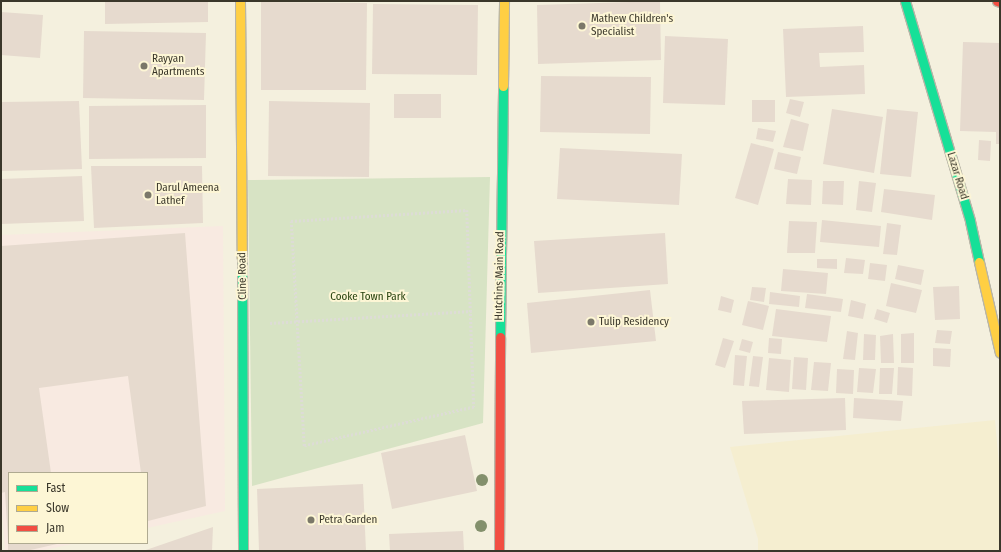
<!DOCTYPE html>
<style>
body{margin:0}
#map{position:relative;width:1001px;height:552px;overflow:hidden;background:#f4f0de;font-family:"Fira Sans Condensed",sans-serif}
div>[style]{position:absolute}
.built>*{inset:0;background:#f5eed0}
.education>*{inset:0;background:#f8eae1}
.green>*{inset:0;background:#d7e3c4}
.building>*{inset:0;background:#e6dace}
.path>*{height:2.5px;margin-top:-1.25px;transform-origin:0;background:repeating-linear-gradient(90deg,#dddcd6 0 2px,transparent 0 4px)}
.roads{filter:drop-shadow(1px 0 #b8b5a7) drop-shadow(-1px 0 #b8b5a7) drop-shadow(0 1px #b8b5a7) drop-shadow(0 -1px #b8b5a7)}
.fast>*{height:9px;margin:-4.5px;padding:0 4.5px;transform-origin:4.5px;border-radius:4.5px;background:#16e098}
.slow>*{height:9px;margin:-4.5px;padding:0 4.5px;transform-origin:4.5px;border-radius:4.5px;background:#ffcf43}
.jam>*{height:9px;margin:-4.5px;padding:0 4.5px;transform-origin:4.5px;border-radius:4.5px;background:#f24e42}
.trees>*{width:12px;height:12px;margin:-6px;border-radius:50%;background:#83906c}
.dots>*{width:11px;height:11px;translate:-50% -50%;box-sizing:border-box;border:2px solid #fdf6d5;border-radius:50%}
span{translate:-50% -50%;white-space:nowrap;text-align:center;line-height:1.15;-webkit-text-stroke:4px #fdf6d5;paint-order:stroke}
.poi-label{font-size:11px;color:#3a372a}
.left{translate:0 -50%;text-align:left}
.street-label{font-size:11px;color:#3a372a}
.park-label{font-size:11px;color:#27420e}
.frame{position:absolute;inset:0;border:2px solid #3a372a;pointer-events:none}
.legend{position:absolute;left:8px;top:472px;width:140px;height:72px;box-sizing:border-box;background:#fdf6d5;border:1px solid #afaa91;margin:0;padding:5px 7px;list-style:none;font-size:12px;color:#3a372a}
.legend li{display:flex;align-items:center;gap:8px;height:20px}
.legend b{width:20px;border:1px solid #afaa91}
</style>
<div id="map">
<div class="built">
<div style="clip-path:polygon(995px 420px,1000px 476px,1000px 551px,758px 551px,758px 539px,730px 447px)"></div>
</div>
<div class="education">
<div style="clip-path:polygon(223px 226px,225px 511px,147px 528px,147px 473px,9px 473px,9px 543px,77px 543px,40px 551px,5px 551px,1px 499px,1px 235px)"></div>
</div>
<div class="green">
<div style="clip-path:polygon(490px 177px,483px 423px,252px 486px,248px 180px)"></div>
</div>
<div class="building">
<div style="clip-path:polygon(105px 1px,208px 1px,208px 22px,105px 24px)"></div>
<div style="clip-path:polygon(660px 1px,661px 60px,538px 64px,537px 5px)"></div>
<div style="clip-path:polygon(261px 2px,367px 3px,366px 90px,261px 90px)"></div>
<div style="clip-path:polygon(373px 4px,478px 5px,477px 75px,372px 74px)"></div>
<div style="clip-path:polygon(1px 12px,43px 15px,40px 58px,1px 55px)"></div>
<div style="clip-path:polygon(863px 26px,864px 52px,819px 53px,820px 67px,864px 65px,865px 94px,786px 97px,783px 29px)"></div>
<div style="clip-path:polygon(84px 31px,206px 33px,204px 100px,83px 98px)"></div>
<div style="clip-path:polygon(665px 36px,728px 39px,725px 105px,663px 103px)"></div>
<div style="clip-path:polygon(963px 42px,1000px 43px,1000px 144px,996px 144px,996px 132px,960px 131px)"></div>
<div style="clip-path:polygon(541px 76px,651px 77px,650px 134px,540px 132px)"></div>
<div style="clip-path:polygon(394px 94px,441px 94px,441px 118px,394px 118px)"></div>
<div style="clip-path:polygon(790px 99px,804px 102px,800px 117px,786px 113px)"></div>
<div style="clip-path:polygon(752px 100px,775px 100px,775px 122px,752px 122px)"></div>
<div style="clip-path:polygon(79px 101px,82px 169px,1px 171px,1px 102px)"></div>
<div style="clip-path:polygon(269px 101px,370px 103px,369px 177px,268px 176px)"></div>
<div style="clip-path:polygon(206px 105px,206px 158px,89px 159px,89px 106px)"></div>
<div style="clip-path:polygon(832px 109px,883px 117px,874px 173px,823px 164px)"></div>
<div style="clip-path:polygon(887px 109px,918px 112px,911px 177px,880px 174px)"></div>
<div style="clip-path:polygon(791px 119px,809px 124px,803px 151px,783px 147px)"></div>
<div style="clip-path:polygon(758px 128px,776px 131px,773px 142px,756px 139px)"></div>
<div style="clip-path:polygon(979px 140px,991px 141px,990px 161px,978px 160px)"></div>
<div style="clip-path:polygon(751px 143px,774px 149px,758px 205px,735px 198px)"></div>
<div style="clip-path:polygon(560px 148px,682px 154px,679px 205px,557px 199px)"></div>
<div style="clip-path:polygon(778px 152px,801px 157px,797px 174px,774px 169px)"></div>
<div style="clip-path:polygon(91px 166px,202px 166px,203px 223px,94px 228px)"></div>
<div style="clip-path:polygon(82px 176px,84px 221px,1px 224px,1px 179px)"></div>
<div style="clip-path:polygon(788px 179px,812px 180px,811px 205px,786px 204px)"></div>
<div style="clip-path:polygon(823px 181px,844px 181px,843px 205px,822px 204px)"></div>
<div style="clip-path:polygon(859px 181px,876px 183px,872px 212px,856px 210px)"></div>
<div style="clip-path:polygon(884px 189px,935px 195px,932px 220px,881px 212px)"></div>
<div style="clip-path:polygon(822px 220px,881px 226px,879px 247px,820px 242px)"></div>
<div style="clip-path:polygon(789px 221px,817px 222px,815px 253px,787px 253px)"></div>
<div style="clip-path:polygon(887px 223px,901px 225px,897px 255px,883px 254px)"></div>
<div style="clip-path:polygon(185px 233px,206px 506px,148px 521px,147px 473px,141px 473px,128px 376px,39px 388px,51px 473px,9px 473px,8px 540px,5px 492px,1px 493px,1px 246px)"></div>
<div style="clip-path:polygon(665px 233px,668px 284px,538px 293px,534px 241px)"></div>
<div style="clip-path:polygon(846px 258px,865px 260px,863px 274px,844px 273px)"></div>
<div style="clip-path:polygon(817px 259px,837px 259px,837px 269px,817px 268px)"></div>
<div style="clip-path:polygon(870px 263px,887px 265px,885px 281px,868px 279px)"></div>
<div style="clip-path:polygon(898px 265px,924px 270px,921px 285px,895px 279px)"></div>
<div style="clip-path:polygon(783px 269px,828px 273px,826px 294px,781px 291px)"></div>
<div style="clip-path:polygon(891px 283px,922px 290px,916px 313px,886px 306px)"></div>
<div style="clip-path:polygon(959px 286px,960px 319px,935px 320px,933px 287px)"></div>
<div style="clip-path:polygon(752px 287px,766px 288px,764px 302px,750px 300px)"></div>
<div style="clip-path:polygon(650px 290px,656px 341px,531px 353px,527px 303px)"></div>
<div style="clip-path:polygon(770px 292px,800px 296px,799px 307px,769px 304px)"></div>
<div style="clip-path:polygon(807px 294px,843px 299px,841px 312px,805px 308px)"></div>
<div style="clip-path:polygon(721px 296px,734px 300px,731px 313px,718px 310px)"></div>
<div style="clip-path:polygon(851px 300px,866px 304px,863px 319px,848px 316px)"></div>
<div style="clip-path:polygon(748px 301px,769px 306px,763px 330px,742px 325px)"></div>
<div style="clip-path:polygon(776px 309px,831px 316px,827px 342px,772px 336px)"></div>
<div style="clip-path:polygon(877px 309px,890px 313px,887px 323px,874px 319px)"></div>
<div style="clip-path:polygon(937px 330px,952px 331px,950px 344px,935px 343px)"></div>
<div style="clip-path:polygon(847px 331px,858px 333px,855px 360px,843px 359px)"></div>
<div style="clip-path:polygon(914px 333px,914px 363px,901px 363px,901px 334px)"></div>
<div style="clip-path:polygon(864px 334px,876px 335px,875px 360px,863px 360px)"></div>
<div style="clip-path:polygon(893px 334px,894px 363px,881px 363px,880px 336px)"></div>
<div style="clip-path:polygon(723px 338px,734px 341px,725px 368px,715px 365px)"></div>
<div style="clip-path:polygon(769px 338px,782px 339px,781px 354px,768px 353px)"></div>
<div style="clip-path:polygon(742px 339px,753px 342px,750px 353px,739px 350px)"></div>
<div style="clip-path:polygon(933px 348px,951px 349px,950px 367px,933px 366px)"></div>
<div style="clip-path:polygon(735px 355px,747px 356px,744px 386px,733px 385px)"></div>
<div style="clip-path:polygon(753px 356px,763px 357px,759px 387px,749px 386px)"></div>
<div style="clip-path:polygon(794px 357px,808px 358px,806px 390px,792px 389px)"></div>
<div style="clip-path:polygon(769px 358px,791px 360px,789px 392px,766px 390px)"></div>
<div style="clip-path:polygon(814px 362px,831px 363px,828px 391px,811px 390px)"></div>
<div style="clip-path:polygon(898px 367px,913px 368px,912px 396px,897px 395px)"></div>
<div style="clip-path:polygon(859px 368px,876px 369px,873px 393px,857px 392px)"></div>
<div style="clip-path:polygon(880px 368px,894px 368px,892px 394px,879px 394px)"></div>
<div style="clip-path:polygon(837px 369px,854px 370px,853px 394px,836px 393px)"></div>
<div style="clip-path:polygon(845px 398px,846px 430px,744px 434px,742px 401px)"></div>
<div style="clip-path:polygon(854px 398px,903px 401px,901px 421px,853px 418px)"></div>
<div style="clip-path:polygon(465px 435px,477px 491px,392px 509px,381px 453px)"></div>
<div style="clip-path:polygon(363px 484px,366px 551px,259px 551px,257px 489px)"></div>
<div style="clip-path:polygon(213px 527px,212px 551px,143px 551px)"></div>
<div style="clip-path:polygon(463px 531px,464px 551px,390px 551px,389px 534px)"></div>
<div style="clip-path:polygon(8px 543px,56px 543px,57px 544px,26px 551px,8px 551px)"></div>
</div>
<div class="path">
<div style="left:467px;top:210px;width:197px;rotate:88deg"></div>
<div style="left:474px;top:407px;width:174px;rotate:167.1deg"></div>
<div style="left:304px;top:446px;width:225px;rotate:-93.3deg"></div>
<div style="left:291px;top:221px;width:176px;rotate:-3.6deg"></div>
<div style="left:270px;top:323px;width:202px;rotate:-3.4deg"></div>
</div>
<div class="roads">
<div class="fast">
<div style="left:905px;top:1px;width:229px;rotate:73.5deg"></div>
<div style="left:970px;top:221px;width:42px;rotate:77.6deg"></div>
<div style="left:242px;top:258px;width:293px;rotate:89.8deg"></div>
<div style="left:500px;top:337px;width:251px;rotate:-89.3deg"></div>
</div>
<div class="slow">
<div style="left:240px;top:1px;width:257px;rotate:89.6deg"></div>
<div style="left:503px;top:86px;width:85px;rotate:-89.3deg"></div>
<div style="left:979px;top:262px;width:93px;rotate:77deg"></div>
</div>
<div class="jam">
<div style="left:997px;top:1px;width:3px;rotate:18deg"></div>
<div style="left:499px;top:551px;width:214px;rotate:-89.7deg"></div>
</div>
</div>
<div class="trees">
<div style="left:482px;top:480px"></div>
<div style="left:481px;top:526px"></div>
</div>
<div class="dots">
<div style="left:582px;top:26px;background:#7b7869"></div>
<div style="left:144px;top:66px;background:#7b7869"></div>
<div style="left:148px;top:195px;background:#7b7869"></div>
<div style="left:591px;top:322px;background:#7b7869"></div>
<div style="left:311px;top:520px;background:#7b7869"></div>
</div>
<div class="poi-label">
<span class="left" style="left:591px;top:26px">Mathew Children's<br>Specialist</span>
<span class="left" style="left:152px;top:66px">Rayyan<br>Apartments</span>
<span class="left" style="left:156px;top:195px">Darul Ameena<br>Lathef</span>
<span class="left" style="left:599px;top:322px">Tulip Residency</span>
<span class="left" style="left:319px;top:520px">Petra Garden</span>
</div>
<div class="street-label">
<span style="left:957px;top:176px;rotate:73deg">Lazar Road</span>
<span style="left:243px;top:276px;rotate:-91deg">Cline Road</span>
<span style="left:500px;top:276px;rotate:-89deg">Hutchins Main Road</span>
</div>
<div class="park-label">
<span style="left:368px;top:297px">Cooke Town Park</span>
</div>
<div class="frame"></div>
<ul class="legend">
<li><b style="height:5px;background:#16e098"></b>Fast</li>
<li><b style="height:5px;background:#ffcf43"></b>Slow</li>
<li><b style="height:5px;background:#f24e42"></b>Jam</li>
</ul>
</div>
